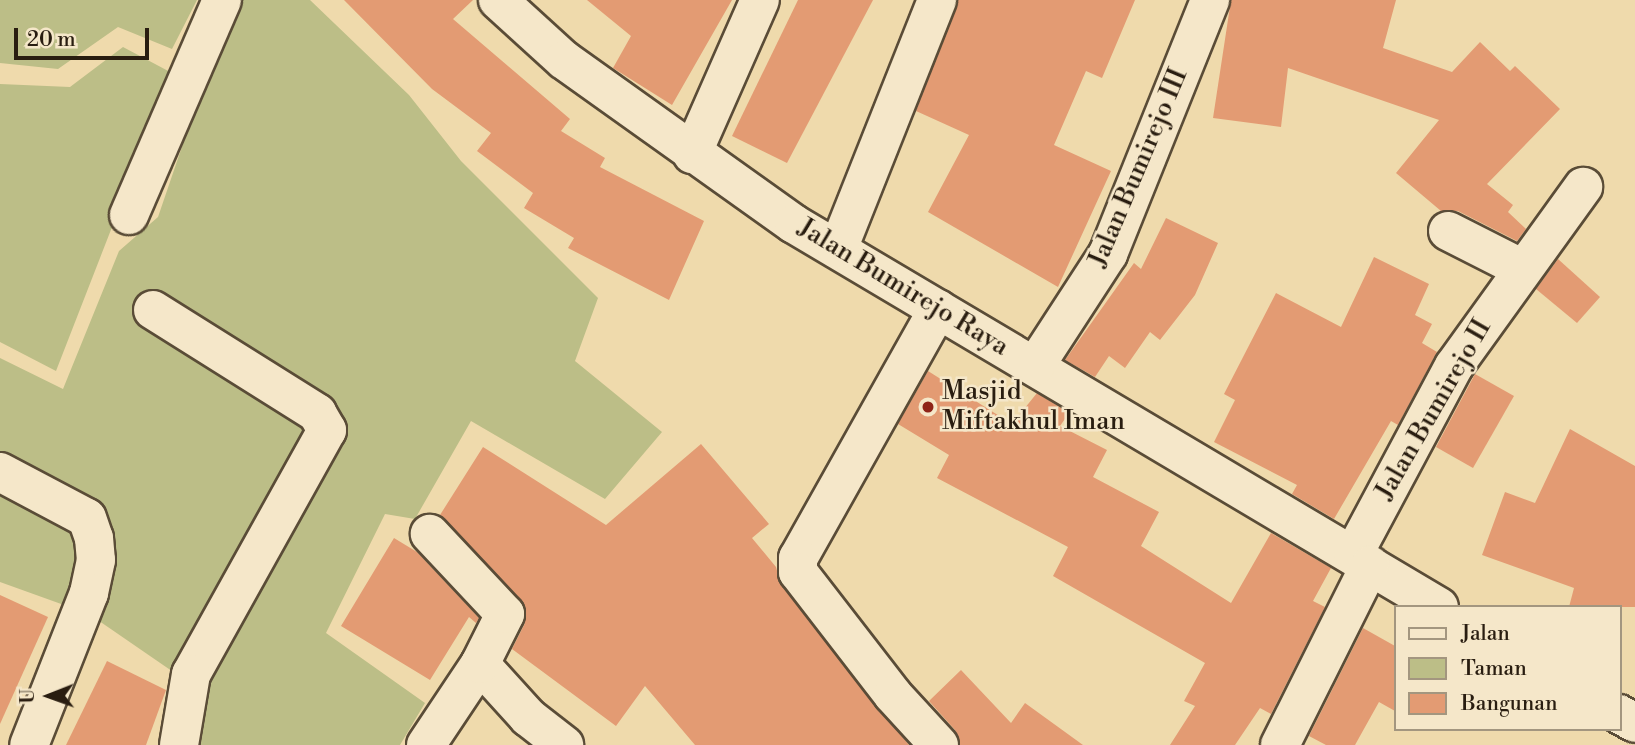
<!DOCTYPE html>
<style>
body{margin:0}
#map{position:relative;width:1635px;height:745px;overflow:hidden;background:#efdaac;font-family:"Libre Bodoni",serif}
div>[style]{position:absolute}
.green>*{inset:0;background:#bcbe87}
.building>*{inset:0;background:#e39b73}
.roads{filter:drop-shadow(2px 0 #5a4c37) drop-shadow(-2px 0 #5a4c37) drop-shadow(0 2px #5a4c37) drop-shadow(0 -2px #5a4c37)}
.street>*{height:38px;margin:-19px;padding:0 19px;transform-origin:19px;border-radius:19px;background:#f5e7c9}
.dots>*{width:19px;height:19px;translate:-50% -50%;box-sizing:border-box;border:4px solid #f5e7c9;border-radius:50%}
span{translate:-50% -50%;white-space:nowrap;text-align:center;line-height:1.15;-webkit-text-stroke:5px #f5e7c9;paint-order:stroke}
.street-label{font-size:26px;color:#291d10}
.poi-label{font-size:26px;color:#291d10}
.left{translate:0 -50%;text-align:left}
.legend{position:absolute;left:1394px;top:605px;width:228px;height:126px;box-sizing:border-box;background:#f5e7c9;border:2px solid #a3967f;margin:0;padding:9px 12px;list-style:none;font-size:21px;color:#291d10}
.legend li{display:flex;align-items:center;gap:14px;height:35px}
.legend b{width:35px;border:2px solid #a3967f}
.north{position:absolute;left:14px;top:661px;width:70px;height:70px;-webkit-text-stroke:5px #f5e7c9;paint-order:stroke;rotate:269deg;font-size:19px;font-weight:700;line-height:28px;text-align:center;color:#291d10}
.north::after{content:'';display:block;margin:auto;width:24px;height:32px;background:#291d10;clip-path:polygon(50% 0,100% 100%,50% 72%,0 100%)}
.scale{position:absolute;left:14px;top:28px;width:135px;height:32px;box-sizing:border-box;border:4px solid #291d10;border-top:0;padding-left:9px;font-size:21px;line-height:24px;white-space:nowrap;color:#291d10;-webkit-text-stroke:5px #f5e7c9;paint-order:stroke}
</style>
<div id="map">
<div class="green">
<div style="clip-path:polygon(0 0,197px 0,172px 49px,118px 27px,58px 69px,0 63px)"></div>
<div style="clip-path:polygon(232px 0,310px 0,409px 95px,461px 161px,598px 298px,575px 361px,662px 432px,605px 499px,471px 421px,415px 519px,385px 514px,326px 633px,425px 703px,400px 745px,176px 745px,182px 678px,89px 614px,0 582px,0 358px,63px 389px,119px 251px,158px 217px)"></div>
<div style="clip-path:polygon(123px 47px,172px 73px,56px 371px,0 342px,0 84px,70px 87px)"></div>
</div>
<div class="building">
<div style="clip-path:polygon(344px 0,473px 0,453px 19px,570px 119px,561px 131px,605px 158px,600px 167px,704px 221px,669px 300px,568px 248px,574px 238px,524px 208px,533px 193px,477px 151px,491px 133px,432px 89px)"></div>
<div style="clip-path:polygon(587px 0,732px 0,672px 105px,613px 68px,631px 36px)"></div>
<div style="clip-path:polygon(798px 0,873px 0,787px 163px,732px 136px)"></div>
<div style="clip-path:polygon(958px 0,1135px 0,1102px 78px,1086px 71px,1054px 145px,1111px 171px,1058px 287px,928px 212px,969px 135px,916px 111px)"></div>
<div style="clip-path:polygon(1231px 0,1396px 0,1383px 48px,1452px 72px,1480px 42px,1510px 71px,1515px 66px,1560px 109px,1487px 184px,1513px 205px,1508px 212px,1526px 229px,1517px 241px,1458px 211px,1441px 211px,1396px 173px,1439px 120px,1288px 68px,1281px 127px,1213px 118px)"></div>
<div style="clip-path:polygon(1166px 218px,1218px 243px,1195px 295px,1160px 340px,1150px 332px,1125px 368px,1109px 356px,1095px 377px,1065px 360px,1134px 263px,1141px 269px)"></div>
<div style="clip-path:polygon(1374px 257px,1429px 284px,1415px 315px,1432px 324px,1422px 343px,1437px 352px,1398px 425px,1391px 421px,1334px 519px,1292px 494px,1297px 485px,1214px 442px,1235px 400px,1224px 394px,1276px 293px,1341px 327px)"></div>
<div style="clip-path:polygon(1558px 259px,1600px 297px,1577px 323px,1536px 289px)"></div>
<div style="clip-path:polygon(928px 371px,1012px 424px,1037px 393px,1069px 413px,1060px 426px,1107px 450px,1093px 477px,1159px 512px,1141px 546px,1231px 603px,1271px 533px,1331px 568px,1313px 601px,1325px 607px,1271px 714px,1260px 708px,1235px 745px,1170px 745px,1195px 706px,1184px 701px,1205px 663px,1053px 576px,1068px 547px,937px 478px,949px 455px,898px 424px)"></div>
<div style="clip-path:polygon(1475px 374px,1514px 396px,1473px 468px,1436px 447px)"></div>
<div style="clip-path:polygon(1570px 429px,1635px 466px,1635px 607px,1569px 607px,1574px 588px,1482px 555px,1505px 492px,1535px 503px)"></div>
<div style="clip-path:polygon(701px 444px,769px 524px,752px 538px,776px 567px,781px 585px,909px 745px,695px 745px,645px 686px,616px 726px,512px 649px,525px 623px,521px 600px,440px 515px,483px 447px,606px 525px)"></div>
<div style="clip-path:polygon(394px 538px,417px 552px,479px 618px,476px 623px,469px 617px,430px 680px,341px 626px)"></div>
<div style="clip-path:polygon(0 595px,48px 617px,0 724px)"></div>
<div style="clip-path:polygon(1363px 628px,1395px 646px,1395px 711px,1379px 702px,1355px 745px,1326px 745px,1309px 736px)"></div>
<div style="clip-path:polygon(107px 661px,166px 690px,146px 745px,66px 745px)"></div>
<div style="clip-path:polygon(961px 670px,1011px 723px,1025px 703px,1083px 745px,960px 745px,955px 730px,929px 701px)"></div>
</div>
<div class="roads">
<div class="street">
<div style="left:498px;top:0;width:89px;rotate:42.3deg"></div>
<div style="left:564px;top:60px;width:282px;rotate:35.5deg"></div>
<div style="left:794px;top:224px;width:750px;rotate:30.7deg"></div>
<div style="left:692px;top:154px;width:168px;rotate:-66.2deg"></div>
<div style="left:129px;top:215px;width:234px;rotate:-66.6deg"></div>
<div style="left:1448px;top:231px;width:84px;rotate:26.9deg"></div>
<div style="left:838px;top:249px;width:268px;rotate:-68.3deg"></div>
<div style="left:938px;top:309px;width:286px;rotate:119.3deg"></div>
<div style="left:798px;top:558px;width:14px;rotate:90deg"></div>
<div style="left:798px;top:572px;width:155px;rotate:52.3deg"></div>
<div style="left:893px;top:695px;width:68px;rotate:47.4deg"></div>
<div style="left:153px;top:310px;width:194px;rotate:32.1deg"></div>
<div style="left:317px;top:413px;width:20px;rotate:60deg"></div>
<div style="left:327px;top:430px;width:279px;rotate:119.1deg"></div>
<div style="left:191px;top:674px;width:72px;rotate:99.6deg"></div>
<div style="left:1035px;top:366px;width:134px;rotate:-56.9deg"></div>
<div style="left:1108px;top:254px;width:274px;rotate:-68.1deg"></div>
<div style="left:0;top:472px;width:98px;rotate:27.9deg"></div>
<div style="left:87px;top:518px;width:21px;rotate:71deg"></div>
<div style="left:94px;top:538px;width:22px;rotate:85deg"></div>
<div style="left:96px;top:560px;width:34px;rotate:102deg"></div>
<div style="left:89px;top:593px;width:163px;rotate:111.5deg"></div>
<div style="left:1353px;top:555px;width:214px;rotate:-61.9deg"></div>
<div style="left:1454px;top:366px;width:221px;rotate:-54.2deg"></div>
<div style="left:480px;top:664px;width:72px;rotate:47.8deg"></div>
<div style="left:528px;top:717px;width:46px;rotate:37.9deg"></div>
<div style="left:1619px;top:714px;width:18px;rotate:29deg"></div>
<div style="left:426px;top:745px;width:97px;rotate:-56.3deg"></div>
<div style="left:480px;top:664px;width:56px;rotate:-63.4deg"></div>
<div style="left:505px;top:614px;width:110px;rotate:-133.2deg"></div>
<div style="left:1280px;top:745px;width:201px;rotate:-63.4deg"></div>
</div>
</div>
<div class="dots">
<div style="left:928px;top:407px;background:#8f2418"></div>
</div>
<div class="street-label">
<span style="left:1139px;top:168px;rotate:-67deg">Jalan Bumirejo III</span>
<span style="left:903px;top:288px;rotate:31deg">Jalan Bumirejo Raya</span>
<span style="left:1434px;top:410px;rotate:-60deg">Jalan Bumirejo II</span>
</div>
<div class="poi-label">
<span class="left" style="left:942px;top:407px">Masjid<br>Miftakhul Iman</span>
</div>
<ul class="legend">
<li><b style="height:9px;background:#f5e7c9"></b>Jalan</li>
<li><b style="height:19px;background:#bcbe87"></b>Taman</li>
<li><b style="height:19px;background:#e39b73"></b>Bangunan</li>
</ul>
<div class="north">U</div>
<div class="scale">20 m</div>
</div>
